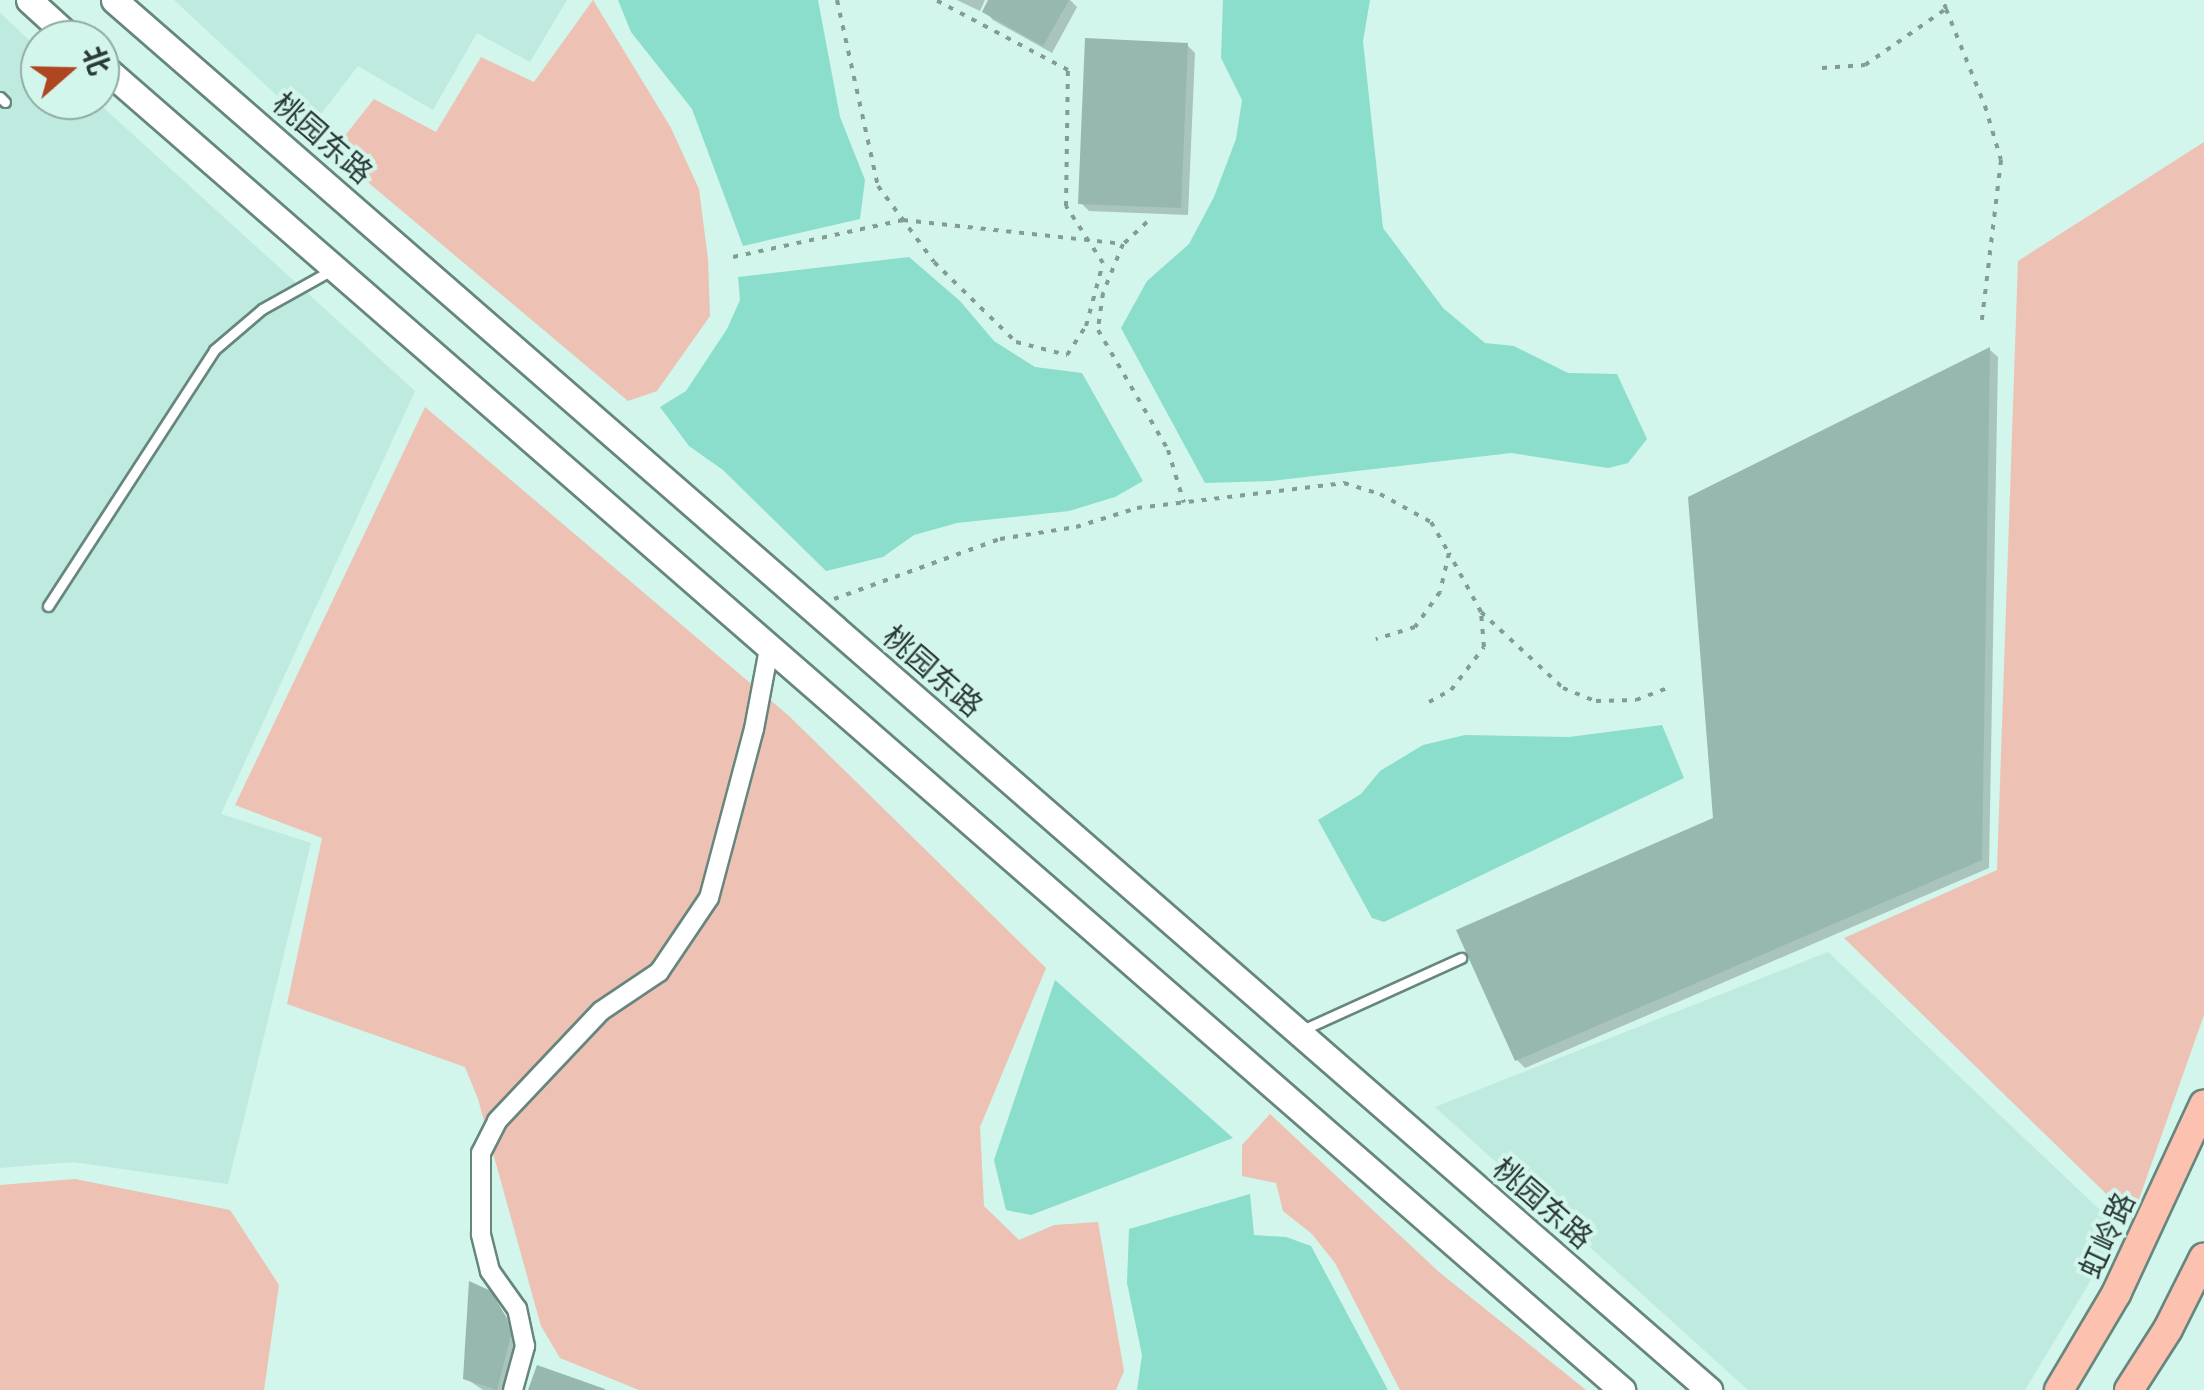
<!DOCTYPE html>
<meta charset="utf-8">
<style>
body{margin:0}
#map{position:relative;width:2204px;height:1390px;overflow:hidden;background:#d2f5ec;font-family:"PT Sans Narrow","Noto Sans SC",sans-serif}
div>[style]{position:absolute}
.built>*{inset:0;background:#bfeadf}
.green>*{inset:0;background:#edc1b3}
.water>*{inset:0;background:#8adecb}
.shadow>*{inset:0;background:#0003}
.building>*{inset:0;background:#97b8af}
.path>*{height:4px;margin-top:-2px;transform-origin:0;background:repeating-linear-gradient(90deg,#839c95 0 5px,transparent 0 13px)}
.roads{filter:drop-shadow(2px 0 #66867e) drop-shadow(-2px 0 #66867e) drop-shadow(0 2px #66867e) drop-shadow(0 -2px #66867e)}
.service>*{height:9px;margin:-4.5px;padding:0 4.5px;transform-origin:4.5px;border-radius:4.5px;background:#fff}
.minor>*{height:18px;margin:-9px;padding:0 9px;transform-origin:9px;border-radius:9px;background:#fff}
.secondary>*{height:25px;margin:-12.5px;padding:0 12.5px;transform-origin:12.5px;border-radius:12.5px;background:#fff}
.primary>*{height:28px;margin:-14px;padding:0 14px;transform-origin:14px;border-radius:14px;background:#fdc2af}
span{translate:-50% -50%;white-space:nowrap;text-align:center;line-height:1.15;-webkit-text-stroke:8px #d2f5ec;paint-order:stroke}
.street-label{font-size:30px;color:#2c3a36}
.north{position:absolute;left:20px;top:20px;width:100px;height:100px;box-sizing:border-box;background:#d2f5ec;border:2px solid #90aaa3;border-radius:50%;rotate:70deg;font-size:28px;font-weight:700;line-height:40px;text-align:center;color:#2c3a36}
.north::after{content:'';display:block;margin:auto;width:35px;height:45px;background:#ad4621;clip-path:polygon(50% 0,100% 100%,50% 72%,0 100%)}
</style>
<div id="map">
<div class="built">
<div style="clip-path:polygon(174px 0,567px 0,530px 62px,477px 33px,433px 110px,358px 66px,311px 127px)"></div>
<div style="clip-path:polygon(0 13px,40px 50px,40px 100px,95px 100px,415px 391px,221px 814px,311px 843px,228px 1184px,73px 1162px,0 1168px)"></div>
<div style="clip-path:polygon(1828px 952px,2121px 1230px,2025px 1390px,1748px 1390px,1435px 1107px)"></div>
</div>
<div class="green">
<div style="clip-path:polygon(593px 0,671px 128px,699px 189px,708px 259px,710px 316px,657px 391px,628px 401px,332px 152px,374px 99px,436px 132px,481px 57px,534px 82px)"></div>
<div style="clip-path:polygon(2204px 142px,2204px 1015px,2132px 1219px,1844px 938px,1997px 870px,2018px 261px)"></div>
<div style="clip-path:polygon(425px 407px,789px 716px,1046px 968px,980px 1127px,984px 1206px,1019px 1240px,1054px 1225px,1098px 1222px,1124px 1371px,1116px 1390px,639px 1390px,560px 1358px,541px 1326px,478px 1099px,465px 1067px,287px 1004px,322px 838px,235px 805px)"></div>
<div style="clip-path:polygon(1270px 1114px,1439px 1272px,1586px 1390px,1400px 1390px,1335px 1263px,1312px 1234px,1283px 1211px,1276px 1183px,1242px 1176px,1242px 1145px)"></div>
<div style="clip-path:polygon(75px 1179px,230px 1210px,279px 1285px,264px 1390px,0 1390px,0 1185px)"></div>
</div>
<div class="water">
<div style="clip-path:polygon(618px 0,818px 0,840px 117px,865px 180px,860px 219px,743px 246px,692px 109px,631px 32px)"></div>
<div style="clip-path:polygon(1223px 0,1370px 0,1363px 41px,1383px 228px,1443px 308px,1485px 343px,1514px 346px,1568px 373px,1617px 374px,1647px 439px,1628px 463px,1608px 468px,1511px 453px,1271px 481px,1205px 483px,1121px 328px,1147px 281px,1189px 244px,1214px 197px,1236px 139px,1242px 100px,1221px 58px)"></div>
<div style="clip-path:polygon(909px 257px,960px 301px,994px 341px,1035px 367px,1082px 373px,1143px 481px,1115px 497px,1069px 511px,957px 523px,914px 535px,883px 557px,826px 571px,723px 470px,689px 446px,660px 407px,686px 391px,727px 329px,740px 300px,738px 277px)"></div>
<div style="clip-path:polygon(1662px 725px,1684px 778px,1384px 922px,1372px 918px,1318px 820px,1361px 794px,1380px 771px,1423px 745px,1465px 735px,1569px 737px)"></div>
<div style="clip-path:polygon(1055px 980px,1233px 1138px,1031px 1215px,1006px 1210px,994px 1160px)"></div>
<div style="clip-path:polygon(1250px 1194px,1254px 1235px,1286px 1237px,1311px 1246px,1388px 1390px,1137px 1390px,1142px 1355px,1127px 1283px,1129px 1229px)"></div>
</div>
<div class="shadow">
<div style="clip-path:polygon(957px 0,985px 0,980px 11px)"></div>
<div style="clip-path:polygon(991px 0,1070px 0,1077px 7px,1052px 53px,993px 20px,985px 11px)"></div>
<div style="clip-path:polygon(1187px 45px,1195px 53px,1188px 215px,1089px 211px,1081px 203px)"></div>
<div style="clip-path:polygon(1990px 350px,1998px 357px,1989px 868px,1525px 1068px,1517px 1060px,1716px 819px)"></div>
<div style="clip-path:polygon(490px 1293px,514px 1328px,518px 1345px,507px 1390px,483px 1390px,465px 1378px)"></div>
</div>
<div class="building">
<div style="clip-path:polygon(988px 0,1069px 0,1043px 46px,982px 12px)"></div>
<div style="clip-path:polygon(1085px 38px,1188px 43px,1181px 208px,1078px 204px)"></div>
<div style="clip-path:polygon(1990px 347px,1982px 860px,1515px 1061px,1456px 930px,1713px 818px,1688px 497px)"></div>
<div style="clip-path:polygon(469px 1281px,491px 1291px,506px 1317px,511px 1335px,497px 1390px,463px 1379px)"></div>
<div style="clip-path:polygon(537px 1365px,605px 1389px,605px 1390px,528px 1390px)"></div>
</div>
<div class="path">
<div style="left:837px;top:0;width:190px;rotate:77.6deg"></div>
<div style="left:878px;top:186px;width:94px;rotate:53.6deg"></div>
<div style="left:934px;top:262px;width:115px;rotate:44.3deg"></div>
<div style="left:1016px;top:342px;width:53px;rotate:14.3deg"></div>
<div style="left:1067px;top:355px;width:35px;rotate:-57deg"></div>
<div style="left:1086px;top:326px;width:65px;rotate:-74.9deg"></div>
<div style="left:1103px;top:263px;width:68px;rotate:-123deg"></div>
<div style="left:1066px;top:206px;width:136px;rotate:-89.2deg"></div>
<div style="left:1068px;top:70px;width:149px;rotate:-152.1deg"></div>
<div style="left:1946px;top:9px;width:105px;rotate:68.1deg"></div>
<div style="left:1985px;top:106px;width:56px;rotate:73.5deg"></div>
<div style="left:2001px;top:160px;width:161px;rotate:96.8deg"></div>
<div style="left:1822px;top:68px;width:43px;rotate:-4deg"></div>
<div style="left:1865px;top:65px;width:98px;rotate:-34.7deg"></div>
<div style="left:1946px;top:9px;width:9px;rotate:-108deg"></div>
<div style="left:1147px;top:222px;width:33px;rotate:137deg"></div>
<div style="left:1123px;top:244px;width:53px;rotate:112.2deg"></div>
<div style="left:1103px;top:293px;width:37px;rotate:98deg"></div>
<div style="left:1098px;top:330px;width:139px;rotate:59.7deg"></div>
<div style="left:1168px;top:450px;width:55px;rotate:73.2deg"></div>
<div style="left:733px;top:257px;width:174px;rotate:-12.3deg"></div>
<div style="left:903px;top:220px;width:221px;rotate:6.2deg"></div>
<div style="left:834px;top:599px;width:177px;rotate:-19.9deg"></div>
<div style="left:1000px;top:539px;width:77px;rotate:-9deg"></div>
<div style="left:1076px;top:527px;width:64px;rotate:-17.3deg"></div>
<div style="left:1137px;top:508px;width:209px;rotate:-6.9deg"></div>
<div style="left:1344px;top:483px;width:38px;rotate:17deg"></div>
<div style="left:1380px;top:494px;width:58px;rotate:28.8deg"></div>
<div style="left:1431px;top:522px;width:36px;rotate:60deg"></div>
<div style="left:1449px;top:553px;width:40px;rotate:103deg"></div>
<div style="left:1440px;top:592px;width:43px;rotate:125.5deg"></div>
<div style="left:1415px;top:627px;width:41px;rotate:162.9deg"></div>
<div style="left:1481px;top:612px;width:112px;rotate:42.8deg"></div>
<div style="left:1563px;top:688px;width:35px;rotate:22deg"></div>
<div style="left:1596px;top:701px;width:40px;rotate:-1.4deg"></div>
<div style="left:1636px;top:700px;width:39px;rotate:-21deg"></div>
<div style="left:1429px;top:702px;width:25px;rotate:-29deg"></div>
<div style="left:1451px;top:690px;width:54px;rotate:-52.5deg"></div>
<div style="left:1484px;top:647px;width:35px;rotate:-95deg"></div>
<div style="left:1481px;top:612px;width:67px;rotate:-118.5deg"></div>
</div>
<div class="roads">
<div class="service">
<div style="left:0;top:97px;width:7px;rotate:45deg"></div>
<div style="left:48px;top:606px;width:305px;rotate:-57deg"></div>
<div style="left:214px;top:350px;width:63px;rotate:-40.5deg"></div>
<div style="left:262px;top:309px;width:78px;rotate:-29.2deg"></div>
<div style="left:1300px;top:1031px;width:177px;rotate:-24.4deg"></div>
</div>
<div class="minor">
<div style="left:513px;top:1390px;width:46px;rotate:-74.7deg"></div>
<div style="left:525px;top:1346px;width:38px;rotate:-102deg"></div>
<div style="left:517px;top:1309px;width:47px;rotate:-125.4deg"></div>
<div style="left:490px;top:1271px;width:38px;rotate:-104deg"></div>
<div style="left:481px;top:1234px;width:81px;rotate:-90deg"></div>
<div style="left:481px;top:1153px;width:36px;rotate:-63deg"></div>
<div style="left:497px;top:1121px;width:151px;rotate:-46.6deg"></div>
<div style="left:601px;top:1011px;width:70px;rotate:-33.9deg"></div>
<div style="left:659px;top:972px;width:89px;rotate:-56deg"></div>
<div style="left:709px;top:898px;width:175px;rotate:-75.1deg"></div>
<div style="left:754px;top:729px;width:81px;rotate:-79.4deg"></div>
</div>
<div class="secondary">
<div style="left:29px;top:0;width:59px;rotate:42.3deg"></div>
<div style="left:114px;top:0;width:2116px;rotate:41.07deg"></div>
<div style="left:100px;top:64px;width:2019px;rotate:41.06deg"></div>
</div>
<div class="primary">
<div style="left:2059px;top:1390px;width:112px;rotate:-59.3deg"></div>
<div style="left:2116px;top:1294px;width:209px;rotate:-65.1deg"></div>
<div style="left:2129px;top:1390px;width:72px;rotate:-57.4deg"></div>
<div style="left:2168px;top:1329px;width:80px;rotate:-63.4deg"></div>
</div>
</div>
<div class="street-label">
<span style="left:323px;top:138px;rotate:41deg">桃园东路</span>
<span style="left:933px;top:671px;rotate:41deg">桃园东路</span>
<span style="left:1543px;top:1203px;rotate:41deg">桃园东路</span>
<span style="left:2107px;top:1235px;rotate:-65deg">虹岭路</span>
</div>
<div class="north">北</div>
</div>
